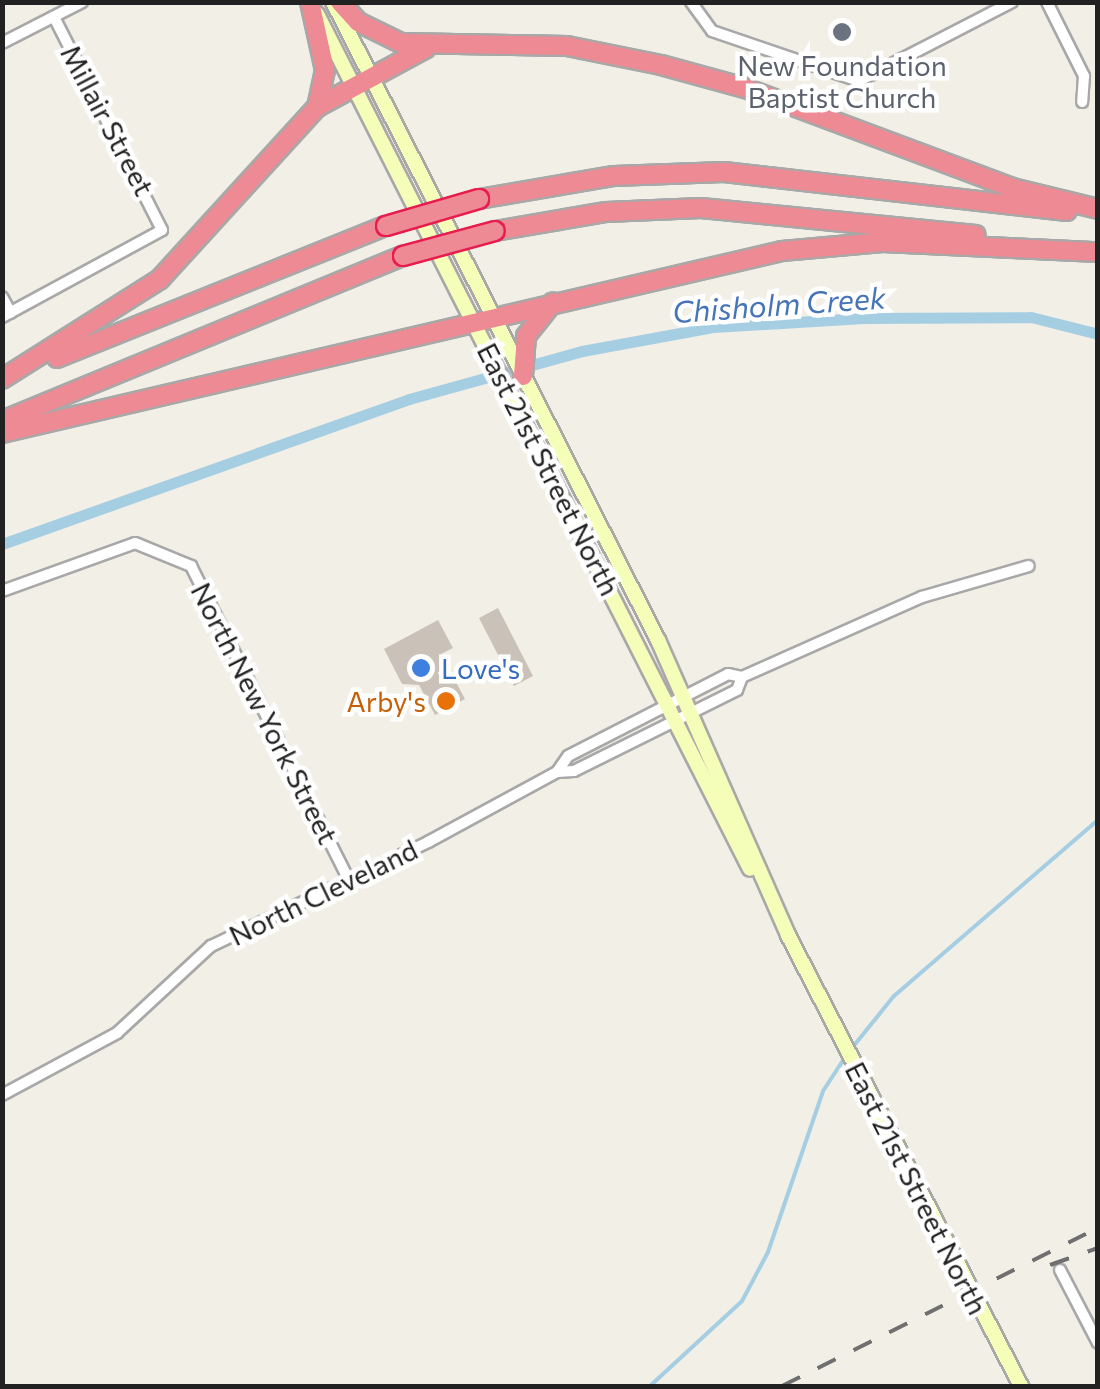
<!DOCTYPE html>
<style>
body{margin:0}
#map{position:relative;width:1100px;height:1389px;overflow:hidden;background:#f2efe7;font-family:Commissioner,sans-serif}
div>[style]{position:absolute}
.stream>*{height:4px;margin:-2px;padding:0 2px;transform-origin:2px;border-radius:2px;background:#a5cee2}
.canal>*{height:11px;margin:-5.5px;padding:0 5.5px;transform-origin:5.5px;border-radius:5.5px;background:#a5cee2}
.building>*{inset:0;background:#cac2b9}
.roads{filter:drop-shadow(2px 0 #a8a8a8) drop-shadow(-2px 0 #a8a8a8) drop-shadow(0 2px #a8a8a8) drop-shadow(0 -2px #a8a8a8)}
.street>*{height:10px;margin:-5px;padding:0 5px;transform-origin:5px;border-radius:5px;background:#fff}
.secondary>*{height:14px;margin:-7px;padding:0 7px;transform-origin:7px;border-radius:7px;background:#f4feb9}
.highway>*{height:18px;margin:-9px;padding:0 9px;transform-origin:9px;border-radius:9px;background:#ed8a93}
.rail>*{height:4px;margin-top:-2px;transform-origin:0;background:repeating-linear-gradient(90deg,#6f6f6f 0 20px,transparent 0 40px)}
.bridges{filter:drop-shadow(2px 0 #e81c4f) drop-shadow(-2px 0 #e81c4f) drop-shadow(0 2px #e81c4f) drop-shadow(0 -2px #e81c4f)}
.highway-bridge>*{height:18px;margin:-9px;padding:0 9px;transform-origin:9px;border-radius:9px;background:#ed8a93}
.dots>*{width:28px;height:28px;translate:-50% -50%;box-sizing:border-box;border:5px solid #fff;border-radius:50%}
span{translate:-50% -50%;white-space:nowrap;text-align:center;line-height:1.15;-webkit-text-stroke:9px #fff;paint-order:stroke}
.worship-label{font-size:28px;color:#5b616d}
.street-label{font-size:28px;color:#212121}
.shop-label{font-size:28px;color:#366cbe}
.left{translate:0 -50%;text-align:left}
.food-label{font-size:28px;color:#c56008}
.right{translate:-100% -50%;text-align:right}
.water-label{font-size:30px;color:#4574b8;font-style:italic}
.frame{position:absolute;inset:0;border:5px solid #212121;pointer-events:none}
</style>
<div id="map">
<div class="stream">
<div style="left:852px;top:1048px;width:67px;rotate:-51.1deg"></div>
<div style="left:894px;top:996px;width:269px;rotate:-40.8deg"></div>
<div style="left:650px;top:1386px;width:125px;rotate:-42.7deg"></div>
<div style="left:742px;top:1301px;width:55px;rotate:-62deg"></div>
<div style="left:768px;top:1252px;width:170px;rotate:-71.1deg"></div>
<div style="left:823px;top:1091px;width:42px;rotate:-56.7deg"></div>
</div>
<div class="canal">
<div style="left:2px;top:544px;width:432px;rotate:-19.6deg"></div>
<div style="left:409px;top:399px;width:180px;rotate:-15.5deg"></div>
<div style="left:582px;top:351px;width:133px;rotate:-10.4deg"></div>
<div style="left:713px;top:327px;width:151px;rotate:-3.4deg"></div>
<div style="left:864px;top:318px;width:167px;rotate:-0.3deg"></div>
<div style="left:1031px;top:317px;width:69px;rotate:14.2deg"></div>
</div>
<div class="building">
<div style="clip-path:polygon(498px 608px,533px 676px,514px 686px,479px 618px)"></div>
<div style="clip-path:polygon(438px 620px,453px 648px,441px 654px,465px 699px,435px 715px,419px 685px,402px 684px,384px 649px)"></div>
</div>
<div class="roads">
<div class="street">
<div style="left:691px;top:2px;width:36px;rotate:54deg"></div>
<div style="left:712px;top:31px;width:155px;rotate:18.8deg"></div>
<div style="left:859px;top:81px;width:172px;rotate:-27.3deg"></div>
<div style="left:1047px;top:2px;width:83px;rotate:63.4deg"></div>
<div style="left:1084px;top:76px;width:26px;rotate:94deg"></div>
<div style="left:2px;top:43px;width:90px;rotate:-27.1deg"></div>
<div style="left:2px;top:297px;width:18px;rotate:61deg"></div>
<div style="left:2px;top:317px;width:182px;rotate:-28.5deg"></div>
<div style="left:162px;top:230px;width:239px;rotate:-116.9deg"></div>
<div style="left:2px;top:591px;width:141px;rotate:-19.8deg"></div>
<div style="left:135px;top:543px;width:61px;rotate:22.3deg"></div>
<div style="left:191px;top:566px;width:352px;rotate:63.3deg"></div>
<div style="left:557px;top:772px;width:17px;rotate:-3deg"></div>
<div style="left:574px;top:771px;width:182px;rotate:-26.4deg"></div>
<div style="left:737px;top:690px;width:14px;rotate:-69deg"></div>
<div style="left:2px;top:1095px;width:131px;rotate:-28.3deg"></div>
<div style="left:117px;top:1033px;width:128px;rotate:-42.8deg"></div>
<div style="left:211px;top:946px;width:241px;rotate:-25.6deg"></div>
<div style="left:428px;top:842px;width:147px;rotate:-28.5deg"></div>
<div style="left:557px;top:772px;width:19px;rotate:-55deg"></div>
<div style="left:568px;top:756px;width:180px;rotate:-27.1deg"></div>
<div style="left:728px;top:674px;width:14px;rotate:12deg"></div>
<div style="left:742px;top:677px;width:197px;rotate:-24deg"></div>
<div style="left:922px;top:597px;width:111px;rotate:-16.2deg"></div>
<div style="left:1060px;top:1270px;width:82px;rotate:62.5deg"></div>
</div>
<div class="secondary">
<div style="left:333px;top:2px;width:716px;rotate:63.01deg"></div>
<div style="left:658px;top:640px;width:322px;rotate:66.2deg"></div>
<div style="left:788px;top:935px;width:508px;rotate:62.68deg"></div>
<div style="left:317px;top:14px;width:958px;rotate:63.14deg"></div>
</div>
<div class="highway">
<div style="left:310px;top:2px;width:70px;rotate:77.6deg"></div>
<div style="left:325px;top:70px;width:38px;rotate:102deg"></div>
<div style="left:340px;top:2px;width:27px;rotate:48deg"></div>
<div style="left:358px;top:22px;width:48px;rotate:26deg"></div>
<div style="left:401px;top:43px;width:166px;rotate:1deg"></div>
<div style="left:567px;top:46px;width:96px;rotate:11.4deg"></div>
<div style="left:661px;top:65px;width:87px;rotate:15.3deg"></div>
<div style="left:745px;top:88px;width:285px;rotate:20.5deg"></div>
<div style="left:1012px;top:188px;width:89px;rotate:13.7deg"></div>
<div style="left:479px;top:199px;width:137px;rotate:-9.7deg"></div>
<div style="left:614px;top:176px;width:110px;rotate:-2.1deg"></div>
<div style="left:724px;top:172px;width:345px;rotate:6.5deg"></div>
<div style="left:495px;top:231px;width:113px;rotate:-9.7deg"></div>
<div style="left:606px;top:212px;width:95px;rotate:-2.4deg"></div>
<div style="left:701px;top:208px;width:276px;rotate:5.6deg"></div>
<div style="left:57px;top:358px;width:354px;rotate:-21.9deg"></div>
<div style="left:523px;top:376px;width:40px;rotate:-85.7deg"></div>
<div style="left:526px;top:336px;width:43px;rotate:-51.5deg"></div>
<div style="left:2px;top:379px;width:187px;rotate:-32.3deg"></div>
<div style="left:160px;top:279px;width:233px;rotate:-47.6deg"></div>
<div style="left:317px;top:107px;width:124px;rotate:-28.4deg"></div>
<div style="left:2px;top:421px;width:434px;rotate:-22.4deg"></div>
<div style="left:2px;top:433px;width:801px;rotate:-13.13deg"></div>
<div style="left:782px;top:251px;width:101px;rotate:-5.1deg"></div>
<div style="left:883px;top:242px;width:215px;rotate:2.7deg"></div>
</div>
</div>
<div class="rail">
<div style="left:1050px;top:1265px;width:51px;rotate:-19.5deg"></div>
<div style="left:782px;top:1386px;width:353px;rotate:-26.6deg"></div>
</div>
<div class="bridges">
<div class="highway-bridge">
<div style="left:386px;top:226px;width:97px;rotate:-16.2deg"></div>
<div style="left:403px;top:256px;width:95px;rotate:-15.2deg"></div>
</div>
</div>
<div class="dots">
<div style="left:842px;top:32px;background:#6b7280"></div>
<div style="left:421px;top:668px;background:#3f7fe0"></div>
<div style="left:446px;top:701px;background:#e8710a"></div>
</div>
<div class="worship-label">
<span style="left:842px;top:81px">New Foundation<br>Baptist Church</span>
</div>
<div class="street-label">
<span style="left:108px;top:120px;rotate:62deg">Millair Street</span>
<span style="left:549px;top:469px;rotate:63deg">East 21st Street North</span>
<span style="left:265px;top:713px;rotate:63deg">North New York Street</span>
<span style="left:323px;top:892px;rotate:-26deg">North Cleveland</span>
<span style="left:917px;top:1188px;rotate:63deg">East 21st Street North</span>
</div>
<div class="shop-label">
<span class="left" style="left:441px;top:668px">Love's</span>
</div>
<div class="food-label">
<span class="right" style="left:426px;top:701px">Arby's</span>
</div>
<div class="water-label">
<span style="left:779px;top:304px;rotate:-4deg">Chisholm Creek</span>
</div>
<div class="frame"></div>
</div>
